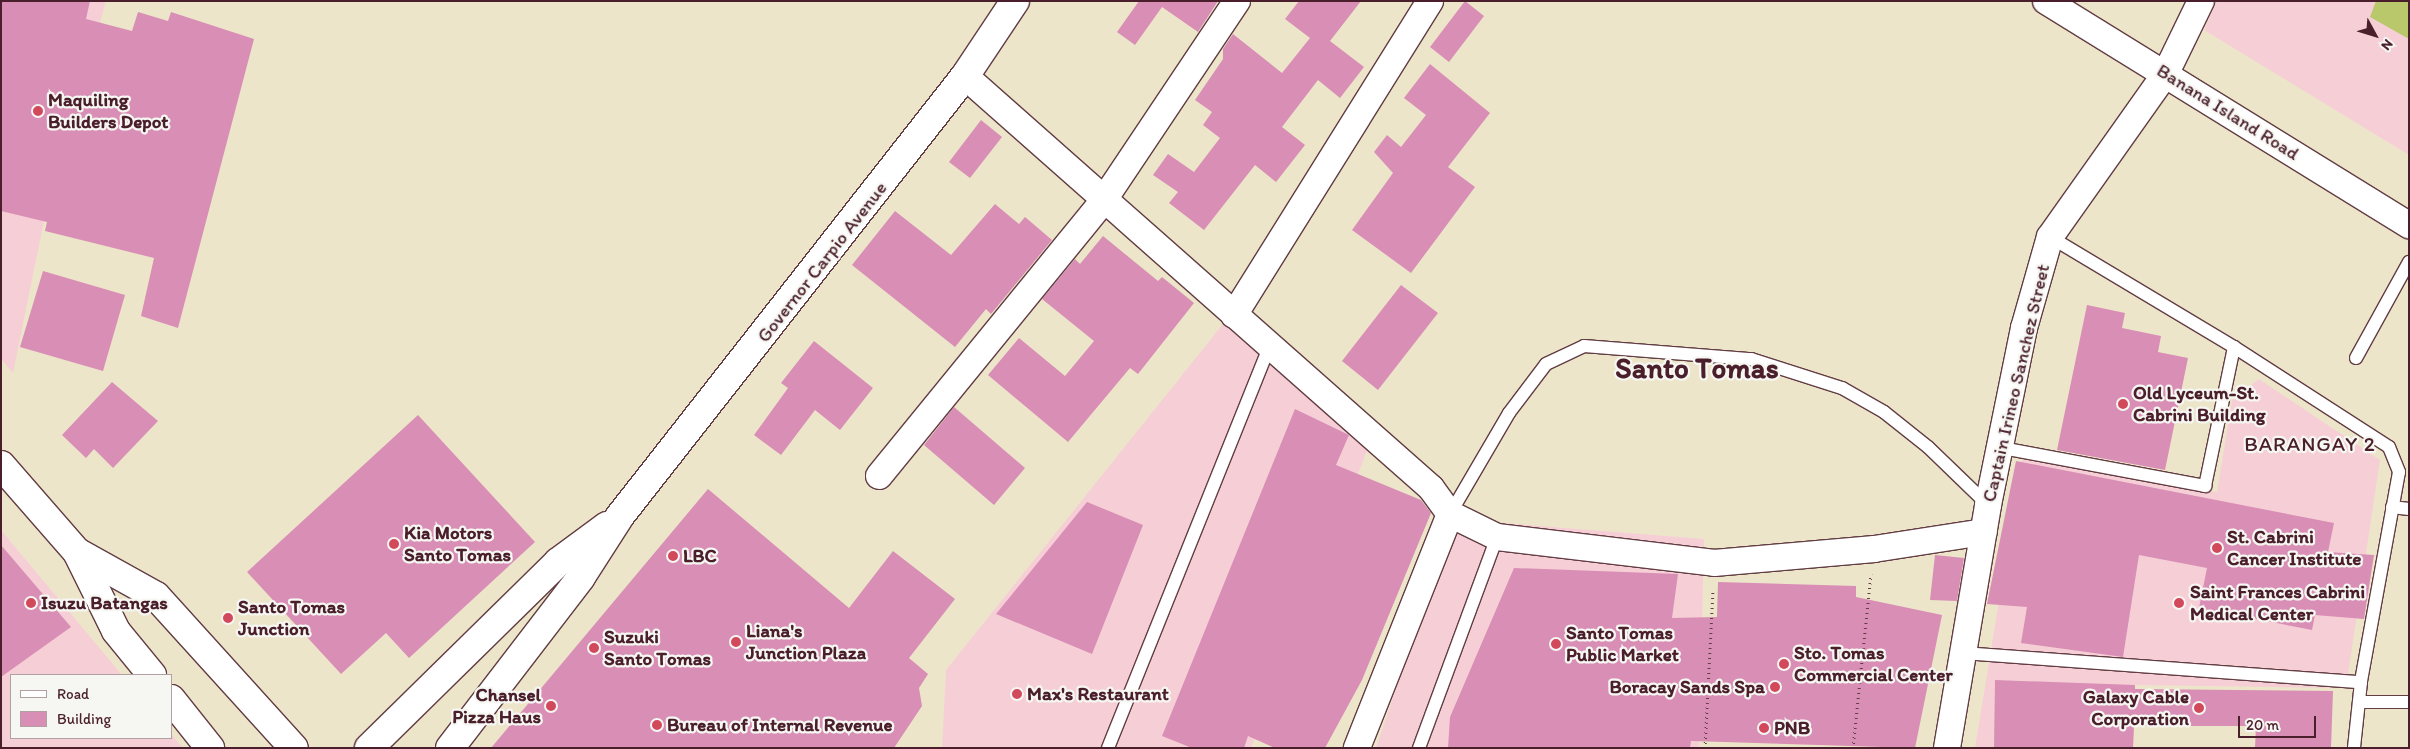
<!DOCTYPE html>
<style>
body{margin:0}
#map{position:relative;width:2410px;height:749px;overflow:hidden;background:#ede5ca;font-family:Itim,sans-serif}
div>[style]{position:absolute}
.built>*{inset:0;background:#f6cfd6}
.green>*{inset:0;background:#b9c86a}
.building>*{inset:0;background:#d88eb5}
.path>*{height:3px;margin-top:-1.5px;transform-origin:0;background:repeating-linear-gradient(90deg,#623d43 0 1px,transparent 0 5px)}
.roads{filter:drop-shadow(1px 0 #623d43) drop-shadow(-1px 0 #623d43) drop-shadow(0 1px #623d43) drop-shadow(0 -1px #623d43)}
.lane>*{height:12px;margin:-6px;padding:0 6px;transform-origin:6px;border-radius:6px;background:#fff}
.street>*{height:26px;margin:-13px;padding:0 13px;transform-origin:13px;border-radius:13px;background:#fff}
.secondary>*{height:28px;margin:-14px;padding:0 14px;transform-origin:14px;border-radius:14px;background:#fff}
.highway>*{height:28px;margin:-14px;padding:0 14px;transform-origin:14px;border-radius:14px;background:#fff}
.dots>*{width:14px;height:14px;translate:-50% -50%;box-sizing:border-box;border:2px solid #f6f6f2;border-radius:50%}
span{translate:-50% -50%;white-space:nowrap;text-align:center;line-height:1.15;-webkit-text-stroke:4.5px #f6f6f2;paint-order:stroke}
.poi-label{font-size:19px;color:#4a1f2b;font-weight:700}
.left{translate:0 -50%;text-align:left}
.right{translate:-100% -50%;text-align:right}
.street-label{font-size:19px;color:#4a1f2b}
.quarter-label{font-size:21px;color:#4a1f2b;letter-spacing:1px}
.town-label{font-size:29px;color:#4a1f2b;font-weight:700}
.frame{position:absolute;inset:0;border:2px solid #4a1f2b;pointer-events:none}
.legend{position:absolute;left:10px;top:674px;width:162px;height:65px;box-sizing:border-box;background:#f6f6f2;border:1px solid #b1a0a2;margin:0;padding:6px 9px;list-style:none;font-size:15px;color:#4a1f2b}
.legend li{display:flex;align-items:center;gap:10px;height:25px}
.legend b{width:25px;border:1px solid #b1a0a2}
.north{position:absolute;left:2350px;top:10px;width:50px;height:50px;-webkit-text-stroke:4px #f6f6f2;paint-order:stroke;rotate:129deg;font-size:14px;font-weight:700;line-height:20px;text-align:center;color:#4a1f2b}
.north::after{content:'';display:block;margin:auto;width:18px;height:22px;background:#4a1f2b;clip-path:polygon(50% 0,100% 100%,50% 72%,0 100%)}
.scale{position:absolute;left:2238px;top:716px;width:78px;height:22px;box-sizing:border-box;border:2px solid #4a1f2b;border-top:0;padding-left:6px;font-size:15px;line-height:18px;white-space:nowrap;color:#4a1f2b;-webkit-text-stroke:4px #f6f6f2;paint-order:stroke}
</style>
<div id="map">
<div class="built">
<div style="clip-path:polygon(1px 1px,106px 1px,44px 221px,13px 373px,1px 359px)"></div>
<div style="clip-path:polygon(2217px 1px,2409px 1px,2409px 155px,2204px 30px)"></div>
<div style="clip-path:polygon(1227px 319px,1370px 443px,1251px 748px,942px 748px,946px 670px)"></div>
<div style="clip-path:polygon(2259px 379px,2380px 460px,2346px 688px,2135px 685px,2133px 748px,1975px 748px,2022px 459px,2217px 492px,2232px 400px)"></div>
<div style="clip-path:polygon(1453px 519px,1704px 539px,1699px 748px,1376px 748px)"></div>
<div style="clip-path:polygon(1px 530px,122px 675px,11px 675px,11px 738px,171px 738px,171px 734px,183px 748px,1px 748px)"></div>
</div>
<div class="green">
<div style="clip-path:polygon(2376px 1px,2409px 1px,2409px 39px,2370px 17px)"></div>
</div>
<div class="building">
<div style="clip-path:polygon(1px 1px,90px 1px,86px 19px,132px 31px,138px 12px,168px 21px,171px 12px,254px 39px,178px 328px,141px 316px,154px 258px,45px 231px,47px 222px,1px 211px)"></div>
<div style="clip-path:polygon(1139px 1px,1218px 1px,1198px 32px,1162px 7px,1135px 45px,1117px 32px)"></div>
<div style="clip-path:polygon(1299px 1px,1361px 1px,1330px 41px,1364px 67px,1340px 98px,1318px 80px,1282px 127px,1305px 145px,1276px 182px,1255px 165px,1204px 230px,1169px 203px,1178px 192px,1153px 175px,1168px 154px,1194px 172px,1220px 138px,1203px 125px,1212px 112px,1195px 100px,1223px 59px,1223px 49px,1233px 34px,1282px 73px,1310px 38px,1285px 19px)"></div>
<div style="clip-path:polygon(1465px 1px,1484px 16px,1449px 62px,1430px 47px)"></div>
<div style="clip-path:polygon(1430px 64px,1490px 113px,1448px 167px,1475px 187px,1411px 273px,1352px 230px,1393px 173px,1374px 152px,1387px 135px,1401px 147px,1426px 115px,1404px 98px)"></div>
<div style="clip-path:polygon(981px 120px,1002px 137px,970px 178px,949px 162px)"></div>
<div style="clip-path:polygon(995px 204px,1019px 224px,1025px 217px,1052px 240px,991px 314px,986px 309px,955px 347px,852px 265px,895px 211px,951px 255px)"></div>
<div style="clip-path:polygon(1103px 236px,1158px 281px,1162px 277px,1194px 303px,1138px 374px,1130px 368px,1068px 442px,988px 375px,1019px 338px,1065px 376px,1094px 341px,1042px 299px,1075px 259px,1080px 264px)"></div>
<div style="clip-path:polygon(43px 271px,125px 295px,103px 371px,20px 347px)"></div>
<div style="clip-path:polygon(1401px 285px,1438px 313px,1378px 390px,1342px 361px)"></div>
<div style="clip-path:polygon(2087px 305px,2125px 313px,2122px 328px,2161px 336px,2158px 352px,2188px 358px,2165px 470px,2057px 450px)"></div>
<div style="clip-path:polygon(814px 341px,873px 388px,840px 430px,815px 410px,781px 455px,754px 435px,788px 388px,781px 383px)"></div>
<div style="clip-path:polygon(112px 382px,158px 421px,113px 468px,94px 449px,86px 458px,62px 435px)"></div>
<div style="clip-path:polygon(954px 407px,1025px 468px,994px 505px,924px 445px)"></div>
<div style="clip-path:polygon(1295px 409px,1349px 435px,1336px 465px,1421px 500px,1431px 513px,1362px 680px,1325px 748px,1275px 748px,1248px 736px,1244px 748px,1192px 748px,1162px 736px)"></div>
<div style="clip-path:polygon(418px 415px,535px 542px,409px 658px,386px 633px,341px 674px,247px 572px)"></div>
<div style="clip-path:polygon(2016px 461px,2334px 523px,2328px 552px,2374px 555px,2364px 619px,2315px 615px,2312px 630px,2199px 608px,2207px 568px,2139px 555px,2123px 657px,2021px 643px,2027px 607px,1987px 604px)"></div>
<div style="clip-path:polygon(708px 489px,849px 608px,893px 551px,955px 599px,909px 658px,928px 674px,919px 688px,922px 706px,894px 748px,491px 748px)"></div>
<div style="clip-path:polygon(1087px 502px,1143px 525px,1092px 654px,996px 614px)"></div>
<div style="clip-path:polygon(1px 545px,71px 627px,1px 677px)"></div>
<div style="clip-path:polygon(1935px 555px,1964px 558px,1957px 601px,1930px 600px)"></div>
<div style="clip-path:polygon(1514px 568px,1678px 574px,1672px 618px,1717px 617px,1718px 582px,1856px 586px,1856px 597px,1942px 615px,1915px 748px,1691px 741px,1690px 748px,1448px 748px,1450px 717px)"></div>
<div style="clip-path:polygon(1995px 680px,2135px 685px,2135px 689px,2333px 691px,2331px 748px,2255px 748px,2256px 726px,2134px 726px,2133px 748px,1994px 748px)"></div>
</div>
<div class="path">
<div style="left:1705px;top:748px;width:159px;rotate:-87.1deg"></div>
<div style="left:1853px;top:748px;width:175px;rotate:-84.1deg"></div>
</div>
<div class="roads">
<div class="lane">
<div style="left:2234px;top:347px;width:184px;rotate:32.8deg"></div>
<div style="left:2389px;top:447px;width:27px;rotate:68deg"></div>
<div style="left:2399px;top:472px;width:213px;rotate:100.3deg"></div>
<div style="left:2361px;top:682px;width:66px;rotate:96.1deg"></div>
<div style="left:2356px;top:358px;width:110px;rotate:-61.1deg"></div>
<div style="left:2002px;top:448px;width:207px;rotate:10.6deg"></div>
<div style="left:2205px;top:486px;width:142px;rotate:-78.2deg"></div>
<div style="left:2234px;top:347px;width:214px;rotate:-149.1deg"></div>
<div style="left:2392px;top:507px;width:17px;rotate:7deg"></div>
<div style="left:1450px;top:514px;width:117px;rotate:-59.7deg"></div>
<div style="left:1509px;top:413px;width:61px;rotate:-52.9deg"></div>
<div style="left:1546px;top:364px;width:42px;rotate:-25.3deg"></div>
<div style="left:1584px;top:346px;width:168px;rotate:4.5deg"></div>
<div style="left:1751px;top:359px;width:96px;rotate:17.7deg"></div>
<div style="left:1842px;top:388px;width:48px;rotate:29.7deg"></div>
<div style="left:1884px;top:412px;width:56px;rotate:38.5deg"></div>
<div style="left:1928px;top:447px;width:83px;rotate:44deg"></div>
<div style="left:1962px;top:653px;width:400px;rotate:4.2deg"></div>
<div style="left:2359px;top:702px;width:50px"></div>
<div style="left:1108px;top:748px;width:434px;rotate:-68.1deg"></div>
<div style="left:1419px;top:748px;width:225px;rotate:-69.7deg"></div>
</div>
<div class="street">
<div style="left:2046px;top:1px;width:427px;rotate:31.7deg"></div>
<div style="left:965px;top:76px;width:622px;rotate:41.48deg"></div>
<div style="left:1431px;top:488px;width:32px;rotate:54deg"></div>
<div style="left:1450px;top:514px;width:252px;rotate:111.7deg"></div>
<div style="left:1234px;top:315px;width:370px;rotate:-58deg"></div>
<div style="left:879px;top:476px;width:355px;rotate:-50.8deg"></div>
<div style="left:1103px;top:201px;width:241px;rotate:-56.2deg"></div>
<div style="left:1450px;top:514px;width:52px;rotate:26.1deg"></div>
<div style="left:1497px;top:537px;width:219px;rotate:6.8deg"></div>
<div style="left:1714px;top:563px;width:161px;rotate:-5deg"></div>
<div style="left:1874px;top:549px;width:111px;rotate:-8.8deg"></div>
<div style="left:1947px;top:748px;width:246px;rotate:-80.4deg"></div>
<div style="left:1988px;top:505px;width:181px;rotate:-78.5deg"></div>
<div style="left:2024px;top:328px;width:95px;rotate:-74.1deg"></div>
<div style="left:2050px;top:237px;width:201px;rotate:-54.7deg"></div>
<div style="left:2166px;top:73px;width:80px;rotate:-64.1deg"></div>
</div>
<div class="secondary">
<div style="left:369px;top:748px;width:265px;rotate:-44.5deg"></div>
<div style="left:558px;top:562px;width:61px;rotate:-36.3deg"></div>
<div style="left:450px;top:748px;width:215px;rotate:-52.5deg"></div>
<div style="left:581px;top:577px;width:72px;rotate:-57.4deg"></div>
<div style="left:620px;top:516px;width:559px;rotate:-51.9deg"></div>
<div style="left:965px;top:76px;width:90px;rotate:-56.3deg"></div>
</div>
<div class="highway">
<div style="left:1px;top:465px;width:116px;rotate:48.9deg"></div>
<div style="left:77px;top:552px;width:88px;rotate:63.7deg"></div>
<div style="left:116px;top:631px;width:57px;rotate:50.7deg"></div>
<div style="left:77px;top:552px;width:90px;rotate:29.1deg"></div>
<div style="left:156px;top:596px;width:205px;rotate:47.8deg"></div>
<div style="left:171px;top:699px;width:63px;rotate:51.5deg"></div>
</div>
</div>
<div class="dots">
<div style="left:38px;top:111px;background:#d1495b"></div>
<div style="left:2123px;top:404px;background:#d1495b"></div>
<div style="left:394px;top:544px;background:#d1495b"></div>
<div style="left:2217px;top:548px;background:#d1495b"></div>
<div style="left:673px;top:556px;background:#d1495b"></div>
<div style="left:31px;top:603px;background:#d1495b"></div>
<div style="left:2179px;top:603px;background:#d1495b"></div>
<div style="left:228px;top:618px;background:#d1495b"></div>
<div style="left:736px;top:642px;background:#d1495b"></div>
<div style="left:1556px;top:644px;background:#d1495b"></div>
<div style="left:594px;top:648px;background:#d1495b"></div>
<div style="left:1784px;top:664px;background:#d1495b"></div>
<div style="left:1775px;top:687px;background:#d1495b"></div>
<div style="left:1017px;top:694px;background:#d1495b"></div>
<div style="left:551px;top:706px;background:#d1495b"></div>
<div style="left:2199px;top:708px;background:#d1495b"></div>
<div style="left:657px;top:725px;background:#d1495b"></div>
<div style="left:1764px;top:728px;background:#d1495b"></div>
</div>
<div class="poi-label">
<span class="left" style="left:48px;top:111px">Maquiling<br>Builders Depot</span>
<span class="left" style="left:2133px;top:404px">Old Lyceum-St.<br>Cabrini Building</span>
<span class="left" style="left:404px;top:544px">Kia Motors<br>Santo Tomas</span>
<span class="left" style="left:2227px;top:548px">St. Cabrini<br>Cancer Institute</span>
<span class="left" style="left:683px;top:556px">LBC</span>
<span class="left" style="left:2190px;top:603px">Saint Frances Cabrini<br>Medical Center</span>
<span class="left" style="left:41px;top:603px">Isuzu Batangas</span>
<span class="left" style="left:238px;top:618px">Santo Tomas<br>Junction</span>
<span class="left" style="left:746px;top:642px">Liana's<br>Junction Plaza</span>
<span class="left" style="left:1566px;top:644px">Santo Tomas<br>Public Market</span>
<span class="left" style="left:604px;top:648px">Suzuki<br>Santo Tomas</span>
<span class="left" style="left:1794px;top:664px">Sto. Tomas<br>Commercial Center</span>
<span class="right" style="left:1765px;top:687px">Boracay Sands Spa</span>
<span class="left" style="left:1027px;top:694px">Max's Restaurant</span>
<span class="right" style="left:541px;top:706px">Chansel<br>Pizza Haus</span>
<span class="right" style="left:2189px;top:708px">Galaxy Cable<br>Corporation</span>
<span class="left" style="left:667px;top:725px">Bureau of Internal Revenue</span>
<span class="left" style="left:1774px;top:728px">PNB</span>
</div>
<div class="street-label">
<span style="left:2228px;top:112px;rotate:32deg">Banana Island Road</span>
<span style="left:822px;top:262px;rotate:-52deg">Governor Carpio Avenue</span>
<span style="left:2016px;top:383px;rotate:-77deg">Captain Irineo Sanchez Street</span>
</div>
<div class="quarter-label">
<span style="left:2310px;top:444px">BARANGAY 2</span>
</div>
<div class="town-label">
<span style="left:1697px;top:368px">Santo Tomas</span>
</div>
<div class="frame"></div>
<ul class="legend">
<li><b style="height:6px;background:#fff"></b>Road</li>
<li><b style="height:14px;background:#d88eb5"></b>Building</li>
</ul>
<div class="north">N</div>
<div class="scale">20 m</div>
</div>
